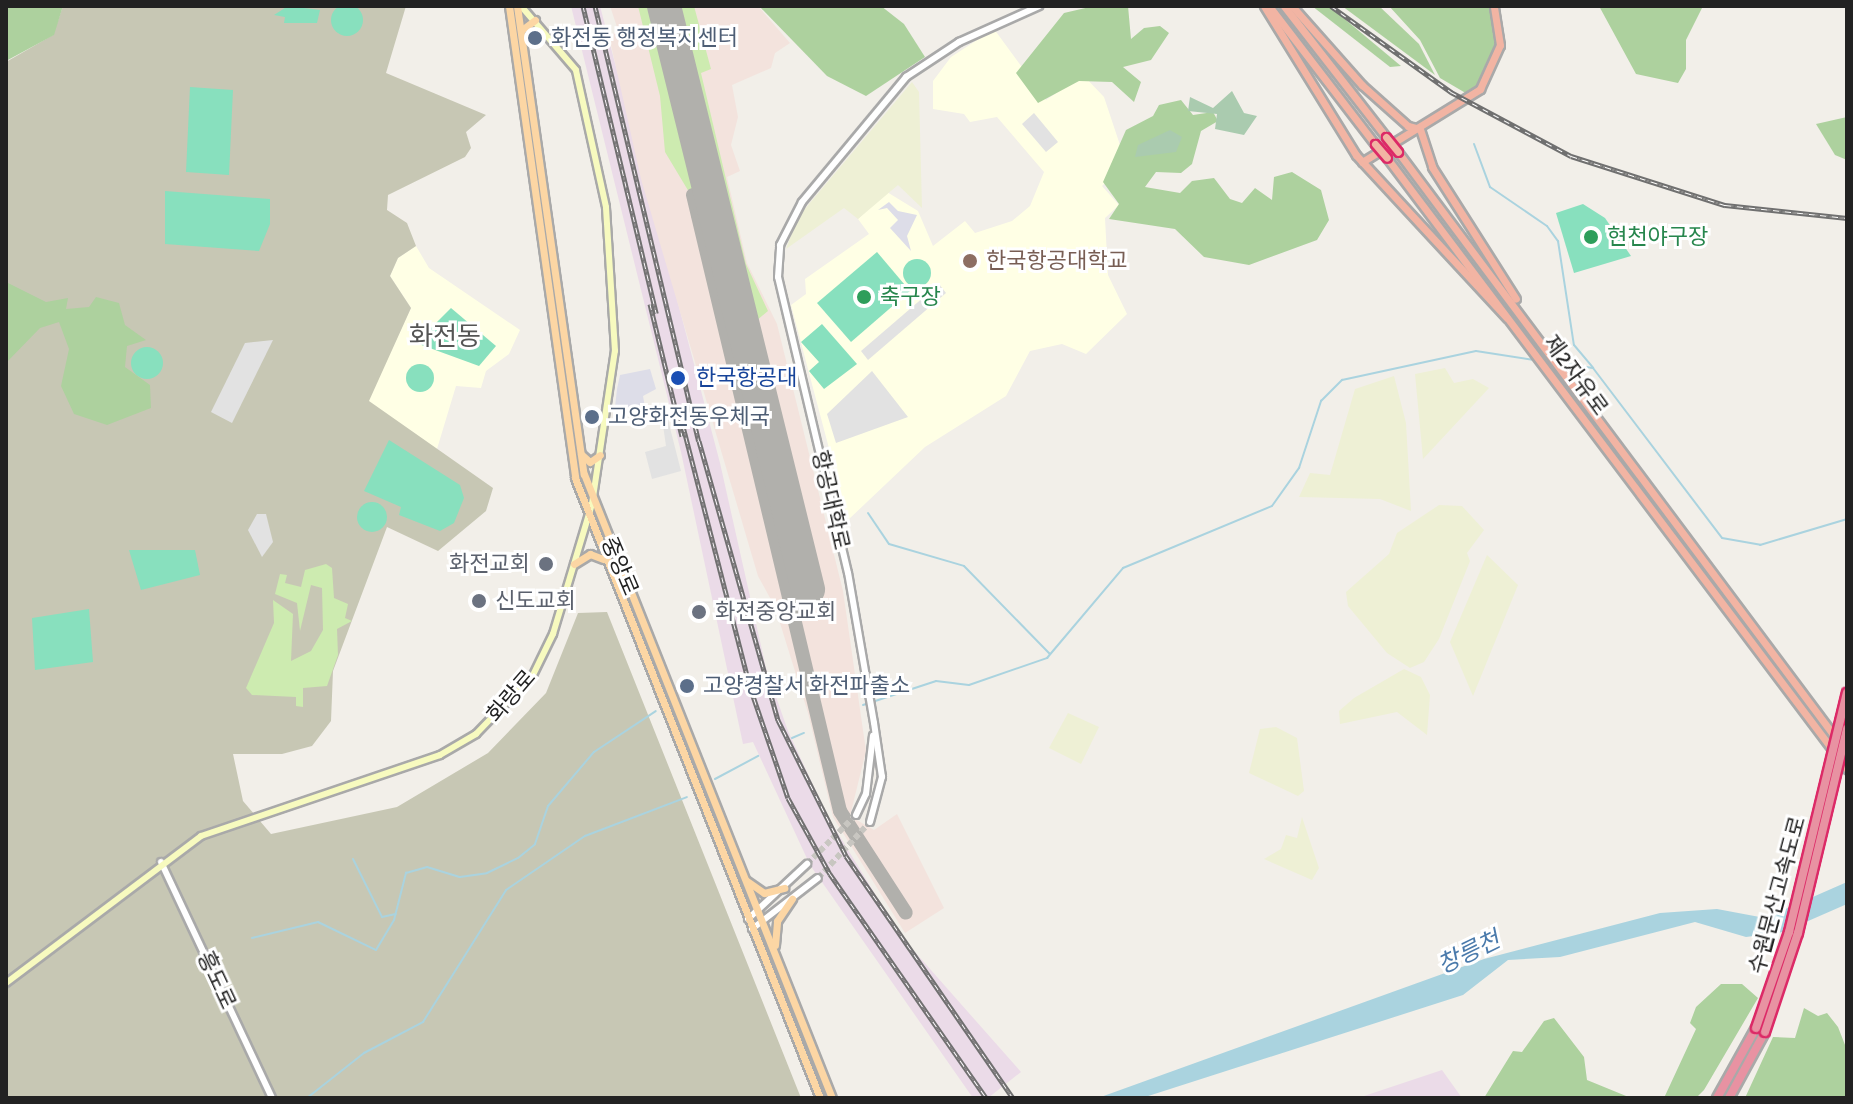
<!DOCTYPE html>
<meta charset="utf-8">
<style>
body{margin:0}
#map{position:relative;width:1853px;height:1104px;overflow:hidden;background:#f2efe9;font-family:Signika,"Noto Sans KR",sans-serif}
div>[style]{position:absolute}
.industrial>*{inset:0;background:#ebdbe8}
.education>*{inset:0;background:#ffffe5}
.military>*{inset:0;background:#f3e3dd}
.construction>*{inset:0;background:#c7c7b4}
.farmland>*{inset:0;background:#eef0d5}
.grass>*{inset:0;background:#cdebb0}
.forest>*{inset:0;background:#add19e}
.cemetery>*{inset:0;background:#aacbaf}
.pitch>*{inset:0;background:#88e0be}
.round{border-radius:50%}
.parking>*{inset:0;background:#e2e2e2}
.plaza>*{inset:0;background:#dddde8}
.water>*{inset:0;background:#aad3df}
.stream>*{height:2px;margin:-1px;padding:0 1px;transform-origin:1px;border-radius:1px;background:#aad3df}
.taxiway>*{height:14px;margin:-7px;padding:0 7px;transform-origin:7px;border-radius:7px;background:#b1b0ac}
.runway>*{height:34px;margin:-17px;padding:0 17px;transform-origin:17px;border-radius:17px;background:#b1b0ac}
.tertiary-tunnel>*{height:6px;margin-top:-3px;transform-origin:0;background:repeating-linear-gradient(90deg,#c8c6c1 0 6px,transparent 0 9px)}
.roads{filter:drop-shadow(2px 0 #a9a9a9) drop-shadow(-2px 0 #a9a9a9) drop-shadow(0 2px #a9a9a9) drop-shadow(0 -2px #a9a9a9)}
.tertiary>*{height:6px;margin:-3px;padding:0 3px;transform-origin:3px;border-radius:3px;background:#fff}
.secondary>*{height:6px;margin:-3px;padding:0 3px;transform-origin:3px;border-radius:3px;background:#f7fabf}
.primary>*{height:7px;margin:-3.5px;padding:0 3.5px;transform-origin:3.5px;border-radius:3.5px;background:#fcd6a4}
.trunk>*{height:7px;margin:-3.5px;padding:0 3.5px;transform-origin:3.5px;border-radius:3.5px;background:#f2b4a3}
.motorway>*{height:8px;margin:-4px;padding:0 4px;transform-origin:4px;border-radius:4px;background:#e892a2}
.rail>*{height:5px;margin-top:-2.5px;transform-origin:0;background:repeating-linear-gradient(90deg,#fff 0 6px,#707070 0 12px);box-sizing:border-box;border-block:2px solid #707070}
.bridges{filter:drop-shadow(2px 0 #dc2a67) drop-shadow(-2px 0 #dc2a67) drop-shadow(0 2px #dc2a67) drop-shadow(0 -2px #dc2a67)}
.trunk-bridge>*{height:7px;margin:-3.5px;padding:0 3.5px;transform-origin:3.5px;border-radius:3.5px;background:#f2b4a3}
.motorway-bridge>*{height:8px;margin:-4px;padding:0 4px;transform-origin:4px;border-radius:4px;background:#e892a2}
.dots>*{width:22px;height:22px;translate:-50% -50%;box-sizing:border-box;border:4px solid #fff;border-radius:50%}
span{translate:-50% -50%;white-space:nowrap;text-align:center;line-height:1.15;-webkit-text-stroke:6px #fff;paint-order:stroke}
.service-label{font-size:22px;color:#4e5e75}
.left{translate:0 -50%;text-align:left}
.leisure-label{font-size:22px;color:#27864d}
.education-label{font-size:22px;color:#785e54}
.street-label{font-size:22px;color:#222}
.transit-label{font-size:22px;color:#164399}
.worship-label{font-size:22px;color:#5b616d}
.right{translate:-100% -50%;text-align:right}
.water-label{font-size:24px;color:#4a7aab;font-style:italic}
.quarter-label{font-size:26px;color:#555}
.frame{position:absolute;inset:0;border:8px solid #222;pointer-events:none}
</style>
<div id="map">
<div class="industrial">
<div style="clip-path:polygon(571px 6px,600px 6px,720px 463px,766px 668px,788px 731px,828px 817px,900px 935px,1021px 1072px,988px 1098px,973px 1098px,810px 865px,753px 742px,743px 744px,681px 452px)"></div>
<div style="clip-path:polygon(1442px 1070px,1462px 1098px,1358px 1098px)"></div>
</div>
<div class="education">
<div style="clip-path:polygon(994px 29px,1046px 100px,1083px 75px,1104px 97px,1126px 163px,1102px 186px,1119px 205px,1105px 218px,1108px 275px,1127px 314px,1086px 354px,1062px 344px,1030px 351px,1006px 396px,925px 447px,848px 520px,791px 305px,806px 294px,805px 279px,869px 234px,858px 219px,887px 192px,918px 211px,933px 246px,965px 221px,975px 233px,1012px 221px,1030px 206px,1044px 172px,997px 117px,970px 122px,964px 114px,933px 109px,933px 81px,951px 57px)"></div>
<div style="clip-path:polygon(416px 246px,429px 268px,520px 330px,509px 354px,486px 371px,481px 388px,456px 386px,437px 449px,368px 401px,411px 308px,390px 276px,398px 258px)"></div>
</div>
<div class="military">
<div style="clip-path:polygon(610px 6px,758px 6px,790px 43px,775px 53px,771px 68px,732px 85px,738px 117px,731px 145px,740px 171px,727px 177px,747px 263px,777px 324px,843px 591px,866px 751px,850px 816px,874px 830px,897px 814px,944px 908px,905px 933px,833px 817px,808px 713px,775px 607px,758px 576px,641px 179px,609px 36px,618px 30px)"></div>
</div>
<div class="construction">
<div style="clip-path:polygon(63px 6px,406px 6px,386px 73px,486px 115px,466px 132px,471px 148px,465px 157px,388px 195px,387px 210px,407px 223px,416px 246px,398px 258px,390px 276px,411px 308px,369px 401px,493px 488px,486px 511px,438px 551px,387px 527px,333px 671px,331px 721px,312px 746px,282px 754px,233px 754px,243px 801px,271px 834px,397px 807px,488px 753px,546px 693px,578px 613px,607px 612px,801px 1098px,6px 1098px,6px 62px,53px 35px)"></div>
</div>
<div class="farmland">
<div style="clip-path:polygon(912px 82px,919px 92px,922px 208px,898px 185px,858px 219px,844px 208px,786px 249px,798px 217px)"></div>
<div style="clip-path:polygon(1445px 368px,1454px 383px,1473px 379px,1489px 388px,1423px 459px,1415px 374px)"></div>
<div style="clip-path:polygon(1394px 376px,1406px 423px,1411px 511px,1380px 499px,1299px 497px,1310px 473px,1330px 475px,1355px 389px)"></div>
<div style="clip-path:polygon(1439px 505px,1462px 506px,1484px 530px,1467px 553px,1470px 561px,1439px 639px,1424px 662px,1410px 668px,1387px 653px,1348px 606px,1346px 592px,1389px 554px,1397px 533px)"></div>
<div style="clip-path:polygon(1487px 555px,1518px 585px,1473px 696px,1450px 642px)"></div>
<div style="clip-path:polygon(1404px 669px,1421px 677px,1430px 695px,1427px 735px,1397px 712px,1340px 724px,1339px 711px,1354px 698px)"></div>
<div style="clip-path:polygon(1068px 713px,1099px 727px,1081px 764px,1049px 748px)"></div>
<div style="clip-path:polygon(1276px 727px,1297px 738px,1304px 791px,1298px 796px,1249px 773px,1260px 729px)"></div>
<div style="clip-path:polygon(1302px 817px,1319px 868px,1312px 880px,1264px 859px,1281px 849px,1286px 835px,1297px 838px)"></div>
</div>
<div class="grass">
<div style="clip-path:polygon(638px 6px,658px 6px,705px 198px,689px 192px,665px 152px,660px 96px)"></div>
<div style="clip-path:polygon(673px 6px,694px 6px,711px 69px,701px 73px,746px 264px,768px 311px,756px 321px,750px 322px)"></div>
<div style="clip-path:polygon(326px 564px,332px 568px,334px 598px,348px 604px,345px 618px,352px 621px,337px 629px,338px 655px,327px 686px,303px 688px,303px 707px,296px 706px,296px 697px,252px 695px,246px 688px,274px 623px,273px 600px,293px 614px,291px 661px,311px 651px,323px 630px,322px 588px,311px 585px,300px 631px,297px 603px,275px 594px,280px 574px,287px 575px,285px 583px,301px 587px,305px 570px)"></div>
</div>
<div class="forest">
<div style="clip-path:polygon(6px 6px,63px 6px,54px 35px,6px 61px)"></div>
<div style="clip-path:polygon(759px 6px,881px 6px,904px 24px,925px 57px,866px 96px,827px 76px)"></div>
<div style="clip-path:polygon(1094px 6px,1128px 6px,1131px 39px,1144px 28px,1160px 26px,1169px 33px,1151px 60px,1123px 67px,1141px 82px,1134px 102px,1112px 82px,1079px 81px,1038px 103px,1016px 73px,1064px 13px)"></div>
<div style="clip-path:polygon(1312px 6px,1329px 6px,1401px 66px,1390px 67px)"></div>
<div style="clip-path:polygon(1342px 6px,1379px 6px,1419px 44px,1435px 75px)"></div>
<div style="clip-path:polygon(1389px 6px,1490px 6px,1497px 39px,1487px 78px,1469px 95px,1440px 78px,1420px 40px)"></div>
<div style="clip-path:polygon(1599px 6px,1703px 6px,1686px 40px,1686px 69px,1678px 83px,1636px 74px)"></div>
<div style="clip-path:polygon(1181px 100px,1193px 115px,1213px 112px,1218px 121px,1201px 131px,1192px 164px,1181px 173px,1156px 172px,1145px 187px,1180px 193px,1192px 181px,1214px 178px,1230px 199px,1242px 203px,1255px 188px,1272px 200px,1274px 177px,1292px 172px,1321px 190px,1329px 220px,1317px 240px,1249px 265px,1204px 257px,1175px 229px,1109px 219px,1119px 204px,1103px 182px,1126px 130px,1153px 116px,1159px 105px)"></div>
<div style="clip-path:polygon(1847px 117px,1847px 160px,1835px 155px,1816px 124px)"></div>
<div style="clip-path:polygon(6px 282px,46px 302px,68px 298px,66px 309px,89px 307px,96px 297px,119px 303px,125px 325px,146px 340px,127px 346px,125px 367px,150px 385px,151px 408px,107px 425px,74px 414px,61px 386px,69px 349px,59px 322px,40px 328px,6px 363px)"></div>
<div style="clip-path:polygon(1721px 984px,1742px 984px,1758px 998px,1704px 1090px,1696px 1098px,1664px 1098px,1696px 1029px,1690px 1023px,1696px 1007px)"></div>
<div style="clip-path:polygon(1804px 1008px,1818px 1016px,1827px 1013px,1838px 1027px,1847px 1050px,1847px 1098px,1745px 1098px,1773px 1037px,1795px 1038px)"></div>
<div style="clip-path:polygon(1554px 1018px,1584px 1057px,1587px 1080px,1631px 1098px,1484px 1098px,1513px 1051px,1522px 1052px,1544px 1021px)"></div>
</div>
<div class="cemetery">
<div style="clip-path:polygon(1232px 91px,1244px 113px,1257px 116px,1244px 135px,1215px 129px,1217px 114px,1188px 111px,1190px 97px,1213px 108px)"></div>
<div style="clip-path:polygon(1170px 130px,1182px 137px,1176px 152px,1135px 157px,1138px 145px)"></div>
</div>
<div class="pitch">
<div class="round" style="left:331px;top:4px;width:32px;height:32px"></div>
<div style="clip-path:polygon(288px 6px,320px 10px,317px 23px,284px 23px,285px 17px,274px 15px)"></div>
<div style="clip-path:polygon(190px 87px,233px 90px,229px 175px,186px 172px)"></div>
<div style="clip-path:polygon(165px 191px,270px 199px,270px 224px,259px 251px,165px 244px)"></div>
<div style="clip-path:polygon(1583px 204px,1605px 218px,1631px 256px,1574px 273px,1556px 213px)"></div>
<div style="clip-path:polygon(877px 252px,910px 291px,851px 342px,817px 303px)"></div>
<div class="round" style="left:903px;top:259px;width:28px;height:28px"></div>
<div style="clip-path:polygon(451px 308px,496px 346px,479px 366px,416px 343px)"></div>
<div style="clip-path:polygon(822px 324px,857px 364px,824px 389px,809px 371px,819px 362px,801px 342px)"></div>
<div class="round" style="left:131px;top:347px;width:32px;height:32px"></div>
<div class="round" style="left:406px;top:364px;width:28px;height:28px"></div>
<div style="clip-path:polygon(389px 440px,460px 485px,464px 498px,454px 523px,440px 531px,399px 515px,401px 507px,364px 491px)"></div>
<div class="round" style="left:357px;top:502px;width:30px;height:30px"></div>
<div style="clip-path:polygon(129px 550px,195px 550px,200px 575px,141px 590px)"></div>
<div style="clip-path:polygon(89px 609px,93px 662px,35px 670px,32px 618px)"></div>
</div>
<div class="parking">
<div style="clip-path:polygon(1034px 113px,1058px 142px,1046px 152px,1022px 124px)"></div>
<div style="clip-path:polygon(939px 284px,946px 293px,868px 360px,861px 351px)"></div>
<div style="clip-path:polygon(273px 340px,232px 423px,211px 412px,245px 343px)"></div>
<div style="clip-path:polygon(872px 371px,908px 417px,836px 443px,827px 414px)"></div>
<div style="clip-path:polygon(667px 416px,681px 471px,652px 479px,645px 452px,666px 446px,662px 418px)"></div>
<div style="clip-path:polygon(257px 514px,266px 514px,273px 542px,262px 557px,248px 530px)"></div>
</div>
<div class="plaza">
<div style="clip-path:polygon(889px 202px,898px 211px,917px 215px,907px 236px,911px 251px,890px 228px,898px 220px,887px 208px,878px 210px)"></div>
<div style="clip-path:polygon(650px 369px,656px 389px,643px 396px,648px 424px,641px 428px,636px 412px,615px 407px,617px 389px,620px 375px)"></div>
</div>
<div class="water">
<div style="clip-path:polygon(1847px 882px,1847px 904px,1783px 932px,1746px 937px,1695px 922px,1560px 957px,1508px 960px,1463px 995px,1142px 1098px,1098px 1098px,1484px 959px,1660px 913px,1717px 909px,1765px 918px)"></div>
</div>
<div class="stream">
<div style="left:1474px;top:144px;width:46px;rotate:69.6deg"></div>
<div style="left:1490px;top:187px;width:69px;rotate:34.4deg"></div>
<div style="left:1547px;top:226px;width:19px;rotate:54deg"></div>
<div style="left:1558px;top:241px;width:105px;rotate:81.3deg"></div>
<div style="left:1574px;top:345px;width:30px;rotate:50deg"></div>
<div style="left:1561px;top:363px;width:32px;rotate:9deg"></div>
<div style="left:1593px;top:368px;width:213px;rotate:52.8deg"></div>
<div style="left:1722px;top:538px;width:39px;rotate:10deg"></div>
<div style="left:1760px;top:545px;width:91px;rotate:-16.6deg"></div>
<div style="left:868px;top:513px;width:37px;rotate:56deg"></div>
<div style="left:889px;top:544px;width:78px;rotate:16.3deg"></div>
<div style="left:964px;top:566px;width:123px;rotate:45.7deg"></div>
<div style="left:863px;top:705px;width:77px;rotate:-18.2deg"></div>
<div style="left:936px;top:681px;width:33px;rotate:7deg"></div>
<div style="left:969px;top:685px;width:83px;rotate:-19.1deg"></div>
<div style="left:1047px;top:658px;width:118px;rotate:-49.8deg"></div>
<div style="left:1123px;top:568px;width:161px;rotate:-22.6deg"></div>
<div style="left:1272px;top:506px;width:47px;rotate:-54.6deg"></div>
<div style="left:1299px;top:468px;width:71px;rotate:-71.8deg"></div>
<div style="left:1321px;top:401px;width:30px;rotate:-45deg"></div>
<div style="left:1342px;top:380px;width:137px;rotate:-12.2deg"></div>
<div style="left:1476px;top:351px;width:59px;rotate:8.8deg"></div>
<div style="left:792px;top:738px;width:13px;rotate:-23deg"></div>
<div style="left:715px;top:779px;width:49px;rotate:-28.1deg"></div>
<div style="left:353px;top:859px;width:65px;rotate:63.4deg"></div>
<div style="left:382px;top:917px;width:14px;rotate:-12deg"></div>
<div style="left:252px;top:938px;width:68px;rotate:-13.6deg"></div>
<div style="left:318px;top:922px;width:64px;rotate:25.8deg"></div>
<div style="left:376px;top:950px;width:35px;rotate:-59deg"></div>
<div style="left:394px;top:920px;width:49px;rotate:-75.7deg"></div>
<div style="left:406px;top:873px;width:22px;rotate:-16deg"></div>
<div style="left:427px;top:867px;width:34px;rotate:17deg"></div>
<div style="left:460px;top:877px;width:27px;rotate:-8deg"></div>
<div style="left:487px;top:873px;width:34px;rotate:-26deg"></div>
<div style="left:518px;top:858px;width:22px;rotate:-39deg"></div>
<div style="left:535px;top:844px;width:40px;rotate:-71.1deg"></div>
<div style="left:548px;top:806px;width:71px;rotate:-49.6deg"></div>
<div style="left:594px;top:752px;width:74px;rotate:-33.5deg"></div>
<div style="left:307px;top:1098px;width:73px;rotate:-38.3deg"></div>
<div style="left:364px;top:1053px;width:67px;rotate:-27.7deg"></div>
<div style="left:423px;top:1022px;width:156px;rotate:-57.8deg"></div>
<div style="left:506px;top:890px;width:96px;rotate:-34.4deg"></div>
<div style="left:585px;top:836px;width:109px;rotate:-20.9deg"></div>
</div>
<div class="taxiway">
<div style="left:693px;top:195px;width:633px;rotate:76.58deg"></div>
<div style="left:840px;top:811px;width:121px;rotate:57.1deg"></div>
<div style="left:698px;top:215px;width:22px;rotate:-54deg"></div>
</div>
<div class="runway">
<div style="left:664px;top:6px;width:601px;rotate:76.13deg"></div>
</div>
<div class="tertiary-tunnel">
<div style="left:807px;top:864px;width:69px;rotate:-45deg"></div>
<div style="left:818px;top:878px;width:76px;rotate:-47.1deg"></div>
</div>
<div class="roads">
<div class="tertiary">
<div style="left:856px;top:815px;width:23px;rotate:-65deg"></div>
<div style="left:866px;top:794px;width:59px;rotate:-83.2deg"></div>
<div style="left:870px;top:822px;width:47px;rotate:-75.1deg"></div>
<div style="left:882px;top:777px;width:55px;rotate:-98.4deg"></div>
<div style="left:874px;top:723px;width:152px;rotate:-99.8deg"></div>
<div style="left:848px;top:573px;width:304px;rotate:-103.3deg"></div>
<div style="left:778px;top:277px;width:32px;rotate:-86deg"></div>
<div style="left:780px;top:245px;width:48px;rotate:-62.9deg"></div>
<div style="left:802px;top:202px;width:163px;rotate:-50.2deg"></div>
<div style="left:906px;top:77px;width:64px;rotate:-33.4deg"></div>
<div style="left:959px;top:42px;width:88px;rotate:-24.2deg"></div>
<div style="left:161px;top:862px;width:261px;rotate:64.8deg"></div>
<div style="left:748px;top:919px;width:81px;rotate:-43deg"></div>
<div style="left:752px;top:929px;width:83px;rotate:-37.7deg"></div>
</div>
<div class="secondary">
<div style="left:6px;top:983px;width:244px;rotate:-37deg"></div>
<div style="left:201px;top:836px;width:252px;rotate:-18.7deg"></div>
<div style="left:440px;top:755px;width:42px;rotate:-30.3deg"></div>
<div style="left:476px;top:734px;width:82px;rotate:-46deg"></div>
<div style="left:533px;top:675px;width:46px;rotate:-64deg"></div>
<div style="left:553px;top:634px;width:136px;rotate:-73.3deg"></div>
<div style="left:592px;top:504px;width:155px;rotate:-81.5deg"></div>
<div style="left:615px;top:351px;width:144px;rotate:-93.6deg"></div>
<div style="left:606px;top:207px;width:140px;rotate:-102.4deg"></div>
<div style="left:576px;top:70px;width:84px;rotate:-130.7deg"></div>
</div>
<div class="primary">
<div style="left:509px;top:6px;width:477px;rotate:82deg"></div>
<div style="left:575px;top:478px;width:667px;rotate:68.44deg"></div>
<div style="left:517px;top:6px;width:473px;rotate:81.9deg"></div>
<div style="left:584px;top:474px;width:671px;rotate:68.33deg"></div>
<div style="left:523px;top:29px;width:15px;rotate:-37deg"></div>
<div style="left:581px;top:454px;width:12px;rotate:42deg"></div>
<div style="left:590px;top:462px;width:12px;rotate:-35deg"></div>
<div style="left:574px;top:564px;width:19px;rotate:-32deg"></div>
<div style="left:590px;top:554px;width:14px;rotate:21deg"></div>
<div style="left:747px;top:881px;width:21px;rotate:35deg"></div>
<div style="left:764px;top:893px;width:21px;rotate:-14deg"></div>
<div style="left:775px;top:945px;width:24px;rotate:-85deg"></div>
<div style="left:777px;top:921px;width:27px;rotate:-56deg"></div>
</div>
<div class="trunk">
<div style="left:1264px;top:6px;width:175px;rotate:58.3deg"></div>
<div style="left:1356px;top:155px;width:222px;rotate:47.2deg"></div>
<div style="left:1269px;top:6px;width:174px;rotate:52.5deg"></div>
<div style="left:1284px;top:6px;width:166px;rotate:52.1deg"></div>
<div style="left:1292px;top:6px;width:106px;rotate:48.5deg"></div>
<div style="left:1362px;top:85px;width:62px;rotate:41.7deg"></div>
<div style="left:1408px;top:126px;width:12px;rotate:14deg"></div>
<div style="left:1420px;top:129px;width:40px;rotate:72deg"></div>
<div style="left:1432px;top:167px;width:156px;rotate:57.5deg"></div>
<div style="left:1398px;top:152px;width:750px;rotate:53.24deg"></div>
<div style="left:1387px;top:158px;width:765px;rotate:53.03deg"></div>
<div style="left:1362px;top:162px;width:139px;rotate:-31.7deg"></div>
<div style="left:1480px;top:89px;width:48px;rotate:-65.6deg"></div>
<div style="left:1500px;top:45px;width:39px;rotate:-99deg"></div>
</div>
<div class="motorway">
<div style="left:1717px;top:1098px;width:80px;rotate:-60.9deg"></div>
<div style="left:1729px;top:1098px;width:75px;rotate:-61.4deg"></div>
</div>
</div>
<div class="rail">
<div style="left:583px;top:6px;width:316px;rotate:76.6deg"></div>
<div style="left:595px;top:6px;width:447px;rotate:76.6deg"></div>
<div style="left:699px;top:441px;width:290px;rotate:74.2deg"></div>
<div style="left:778px;top:720px;width:152px;rotate:63.4deg"></div>
<div style="left:846px;top:856px;width:294px;rotate:55.4deg"></div>
<div style="left:1331px;top:6px;width:148px;rotate:35.6deg"></div>
<div style="left:1451px;top:92px;width:136px;rotate:28.1deg"></div>
<div style="left:1571px;top:156px;width:162px;rotate:17.7deg"></div>
<div style="left:1725px;top:205px;width:123px;rotate:6.1deg"></div>
<div style="left:650px;top:304px;width:136px;rotate:76.4deg"></div>
<div style="left:683px;top:426px;width:269px;rotate:75.6deg"></div>
<div style="left:750px;top:687px;width:117px;rotate:71.1deg"></div>
<div style="left:788px;top:798px;width:87px;rotate:61.1deg"></div>
<div style="left:830px;top:874px;width:273px;rotate:55.1deg"></div>
</div>
<div class="bridges">
<div class="trunk-bridge">
<div style="left:1386px;top:137px;width:19px;rotate:51deg"></div>
<div style="left:1375px;top:144px;width:18px;rotate:49deg"></div>
</div>
<div class="motorway-bridge">
<div style="left:1756px;top:1028px;width:102px;rotate:-71deg"></div>
<div style="left:1789px;top:932px;width:246px;rotate:-76.4deg"></div>
<div style="left:1765px;top:1032px;width:104px;rotate:-71.6deg"></div>
<div style="left:1798px;top:933px;width:210px;rotate:-76.5deg"></div>
</div>
</div>
<div class="dots">
<div style="left:535px;top:38px;background:#5c6f8a"></div>
<div style="left:1591px;top:237px;background:#2e9e5b"></div>
<div style="left:970px;top:261px;background:#8d6e63"></div>
<div style="left:864px;top:297px;background:#2e9e5b"></div>
<div style="left:678px;top:378px;background:#1a4fb4"></div>
<div style="left:592px;top:417px;background:#5c6f8a"></div>
<div style="left:546px;top:564px;background:#6b7280"></div>
<div style="left:479px;top:601px;background:#6b7280"></div>
<div style="left:699px;top:612px;background:#6b7280"></div>
<div style="left:687px;top:686px;background:#5c6f8a"></div>
</div>
<div class="service-label">
<span class="left" style="left:551px;top:38px">화전동 행정복지센터</span>
<span class="left" style="left:608px;top:417px">고양화전동우체국</span>
<span class="left" style="left:703px;top:686px">고양경찰서 화전파출소</span>
</div>
<div class="leisure-label">
<span class="left" style="left:1607px;top:237px">현천야구장</span>
<span class="left" style="left:880px;top:297px">축구장</span>
</div>
<div class="education-label">
<span class="left" style="left:986px;top:261px">한국항공대학교</span>
</div>
<div class="street-label">
<span style="left:1576px;top:375px;rotate:54deg">제2자유로</span>
<span style="left:831px;top:500px;rotate:77deg">항공대학로</span>
<span style="left:620px;top:566px;rotate:67deg">중앙로</span>
<span style="left:511px;top:696px;rotate:-49deg">화랑로</span>
<span style="left:1777px;top:895px;rotate:-75deg">수원문산고속도로</span>
<span style="left:217px;top:980px;rotate:65deg">흥도로</span>
</div>
<div class="transit-label">
<span class="left" style="left:696px;top:378px">한국항공대</span>
</div>
<div class="worship-label">
<span class="right" style="left:530px;top:564px">화전교회</span>
<span class="left" style="left:495px;top:601px">신도교회</span>
<span class="left" style="left:715px;top:612px">화전중앙교회</span>
</div>
<div class="water-label">
<span style="left:1469px;top:953px;rotate:-26deg">창릉천</span>
</div>
<div class="quarter-label">
<span style="left:445px;top:338px">화전동</span>
</div>
<div class="frame"></div>
</div>
